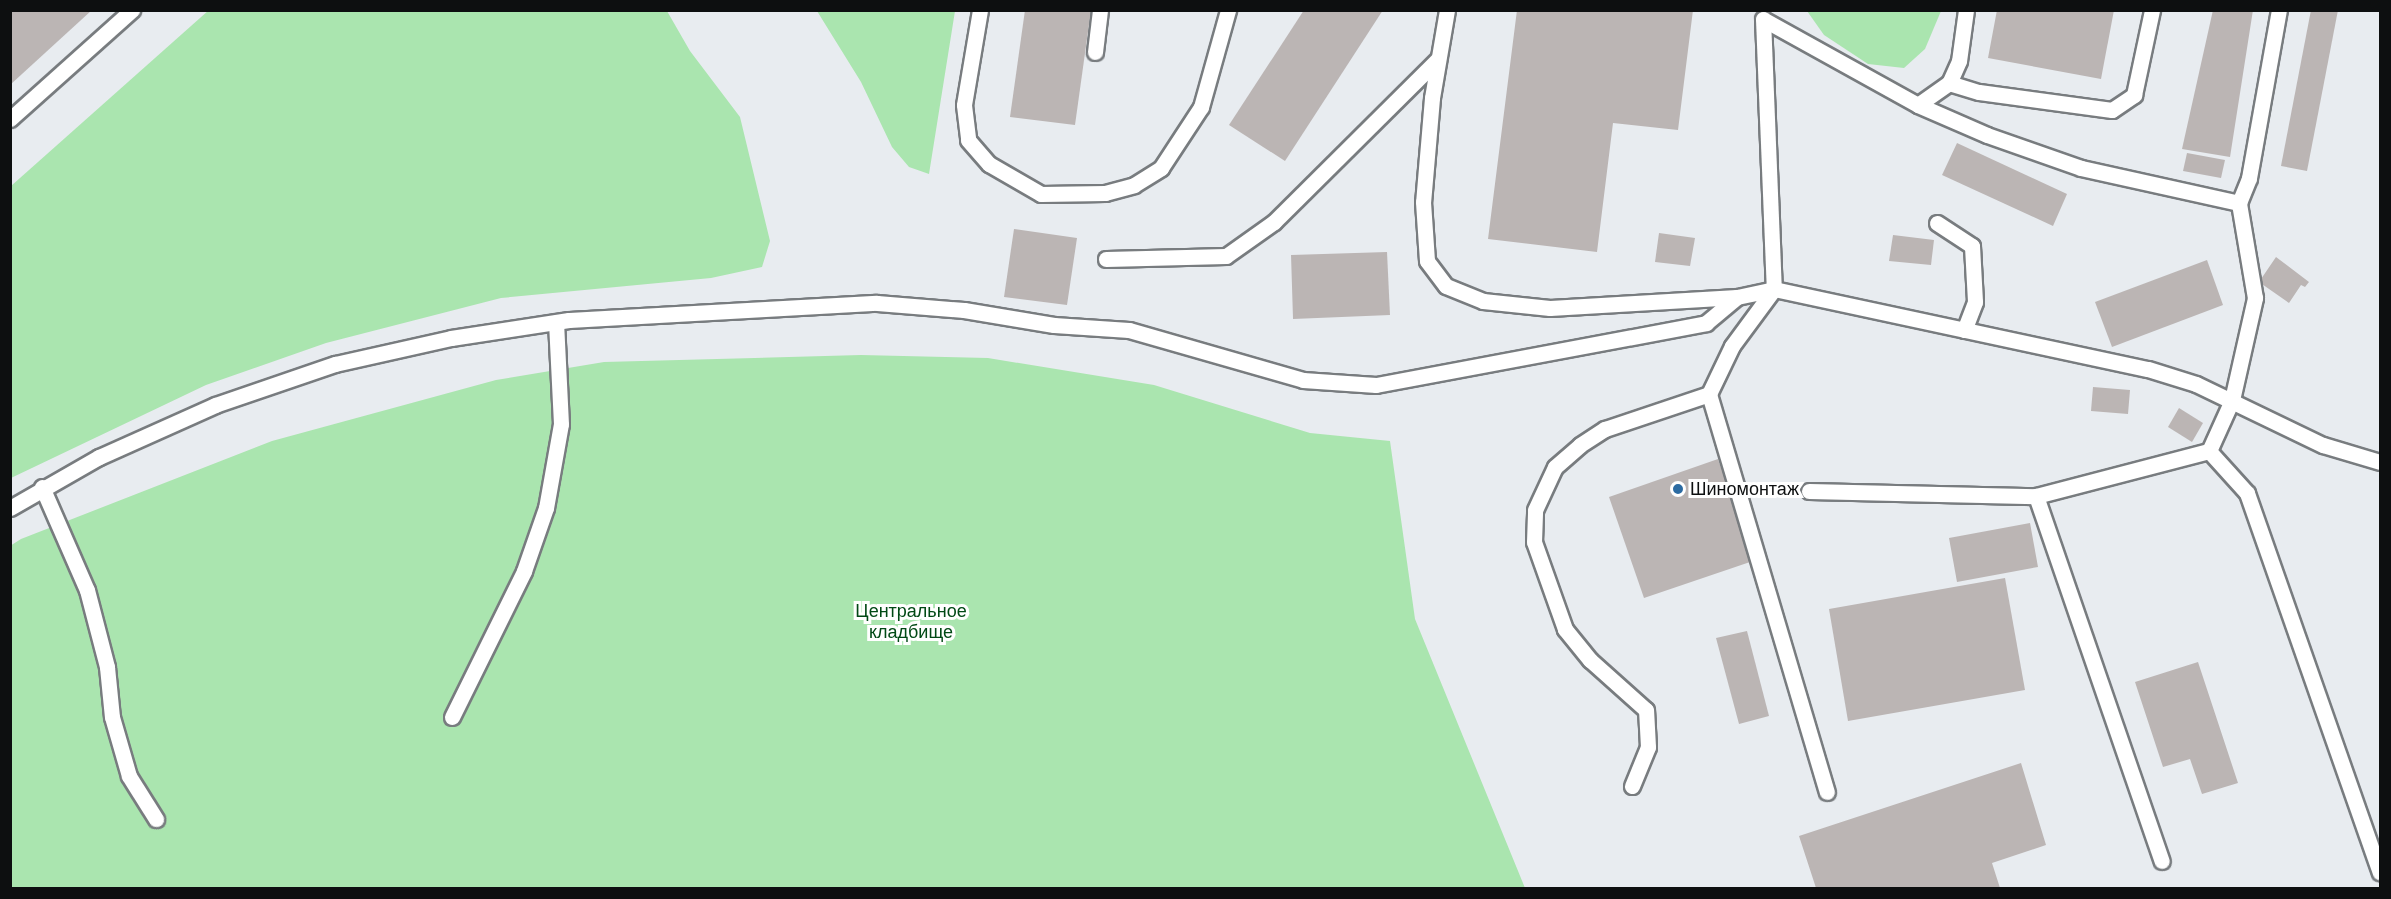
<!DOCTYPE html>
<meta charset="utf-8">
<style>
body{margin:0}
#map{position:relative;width:2391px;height:899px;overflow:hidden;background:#e8ecf0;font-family:"Work Sans",sans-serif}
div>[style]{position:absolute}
.green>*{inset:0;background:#aae5af}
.building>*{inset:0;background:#bbb5b4}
.roads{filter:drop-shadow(2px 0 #787c7f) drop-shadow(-2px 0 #787c7f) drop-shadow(0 2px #787c7f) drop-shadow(0 -2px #787c7f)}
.service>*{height:15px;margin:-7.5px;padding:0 7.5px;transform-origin:7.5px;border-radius:7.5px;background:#fff}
.dots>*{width:16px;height:16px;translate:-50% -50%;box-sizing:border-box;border:3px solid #fff;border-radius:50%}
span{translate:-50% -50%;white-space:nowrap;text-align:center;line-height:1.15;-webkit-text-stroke:6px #fff;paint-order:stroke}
.poi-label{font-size:18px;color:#0d0f10}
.left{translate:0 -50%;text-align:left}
.park-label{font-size:18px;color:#014915}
.frame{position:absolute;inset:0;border:12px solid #0d0f10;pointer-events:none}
</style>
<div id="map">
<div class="green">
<div style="clip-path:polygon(209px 10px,667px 11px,690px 51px,740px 117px,770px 241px,762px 267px,711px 278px,501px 298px,326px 343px,206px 385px,11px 478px,11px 186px)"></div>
<div style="clip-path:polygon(817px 11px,955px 11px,929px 174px,909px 167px,892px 147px,861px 82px)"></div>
<div style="clip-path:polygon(1807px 11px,1941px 11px,1925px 49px,1904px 68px,1868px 64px,1824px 35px)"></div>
<div style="clip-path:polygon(861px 355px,988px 358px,1154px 385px,1310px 433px,1390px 441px,1415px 619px,1525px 888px,11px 888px,10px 546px,21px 539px,272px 441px,496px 380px,604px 362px)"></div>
</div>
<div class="building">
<div style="clip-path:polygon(10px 10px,92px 10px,10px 85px)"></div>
<div style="clip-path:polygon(1025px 10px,1091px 10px,1075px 125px,1010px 117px)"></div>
<div style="clip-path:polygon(1304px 10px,1383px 10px,1285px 161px,1229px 125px)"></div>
<div style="clip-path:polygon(1517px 10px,1693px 10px,1678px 130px,1613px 123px,1597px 252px,1488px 239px)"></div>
<div style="clip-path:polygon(1997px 10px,2114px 10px,2101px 79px,1988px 58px)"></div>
<div style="clip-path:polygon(2213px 10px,2253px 10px,2230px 157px,2182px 149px)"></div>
<div style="clip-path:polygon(2311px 10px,2338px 10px,2307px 171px,2281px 166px)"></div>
<div style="clip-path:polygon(1957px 143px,2067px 194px,2053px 226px,1942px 175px)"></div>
<div style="clip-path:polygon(2187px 153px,2225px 160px,2221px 178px,2183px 171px)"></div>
<div style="clip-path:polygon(1014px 229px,1077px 238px,1067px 305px,1004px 297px)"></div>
<div style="clip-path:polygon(1659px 233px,1695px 238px,1690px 266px,1655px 262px)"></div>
<div style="clip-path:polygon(1893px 235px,1934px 240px,1931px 265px,1889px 261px)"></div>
<div style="clip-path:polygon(1387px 252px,1390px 315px,1293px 319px,1291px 255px)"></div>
<div style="clip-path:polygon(2276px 257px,2309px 282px,2305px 287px,2301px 285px,2289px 303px,2259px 282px)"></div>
<div style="clip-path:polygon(2207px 260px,2223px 305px,2112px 347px,2095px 302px)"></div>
<div style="clip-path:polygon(2093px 387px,2130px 390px,2128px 414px,2091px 411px)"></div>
<div style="clip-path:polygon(2179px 408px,2203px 423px,2192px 442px,2168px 427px)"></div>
<div style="clip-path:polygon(1718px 459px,1753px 561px,1644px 598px,1609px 497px)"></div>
<div style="clip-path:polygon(2030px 523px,2038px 567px,1957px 582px,1949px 538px)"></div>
<div style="clip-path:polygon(2005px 578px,2025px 690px,1848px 721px,1829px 609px)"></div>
<div style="clip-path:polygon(1747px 631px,1769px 716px,1739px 724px,1716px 638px)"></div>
<div style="clip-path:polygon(2198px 662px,2238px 783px,2202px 794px,2190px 759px,2163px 767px,2135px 682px)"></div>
<div style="clip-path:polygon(2021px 763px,2046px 845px,1992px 863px,2000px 888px,1816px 888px,1799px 836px)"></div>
</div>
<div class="roads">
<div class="service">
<div style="left:980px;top:10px;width:96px;rotate:99.6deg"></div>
<div style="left:964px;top:105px;width:35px;rotate:83deg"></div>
<div style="left:968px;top:140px;width:32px;rotate:49deg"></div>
<div style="left:989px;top:164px;width:60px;rotate:30deg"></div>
<div style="left:1041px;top:194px;width:64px;rotate:-0.9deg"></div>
<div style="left:1105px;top:193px;width:30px;rotate:-15deg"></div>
<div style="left:1134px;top:185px;width:32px;rotate:-32deg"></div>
<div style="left:1161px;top:168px;width:73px;rotate:-56.7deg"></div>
<div style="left:1201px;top:107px;width:101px;rotate:-74.4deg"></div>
<div style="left:1447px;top:10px;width:89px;rotate:99.7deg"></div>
<div style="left:1432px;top:98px;width:104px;rotate:94.9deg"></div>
<div style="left:1423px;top:202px;width:59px;rotate:86.1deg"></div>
<div style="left:1427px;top:261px;width:31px;rotate:53deg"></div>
<div style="left:1446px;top:286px;width:40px;rotate:22deg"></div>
<div style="left:1483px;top:301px;width:67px;rotate:6deg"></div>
<div style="left:1550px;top:308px;width:187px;rotate:-3.4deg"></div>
<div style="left:1737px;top:297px;width:38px;rotate:-12deg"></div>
<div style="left:1966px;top:10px;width:51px;rotate:97.8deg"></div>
<div style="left:1959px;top:61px;width:24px;rotate:114deg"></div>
<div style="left:1949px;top:83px;width:38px;rotate:145deg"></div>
<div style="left:1918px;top:105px;width:177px;rotate:-151deg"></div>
<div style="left:1763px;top:19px;width:270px;rotate:87.7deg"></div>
<div style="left:1774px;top:289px;width:382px;rotate:12.1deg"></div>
<div style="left:2148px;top:369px;width:50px;rotate:17.4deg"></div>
<div style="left:2196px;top:384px;width:141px;rotate:25.7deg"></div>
<div style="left:2323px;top:445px;width:59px;rotate:16.6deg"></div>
<div style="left:1095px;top:52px;width:42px;rotate:-83.2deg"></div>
<div style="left:1949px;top:83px;width:31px;rotate:17deg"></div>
<div style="left:1979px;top:92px;width:134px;rotate:7.7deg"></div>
<div style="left:2112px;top:110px;width:27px;rotate:-34deg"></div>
<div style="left:2134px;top:95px;width:87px;rotate:-78deg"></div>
<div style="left:1918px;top:105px;width:75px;rotate:23.5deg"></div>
<div style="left:1987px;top:135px;width:100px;rotate:19.3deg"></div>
<div style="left:2081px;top:168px;width:162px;rotate:12.5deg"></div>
<div style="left:10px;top:119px;width:164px;rotate:-41.8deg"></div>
<div style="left:1937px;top:223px;width:42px;rotate:33.3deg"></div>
<div style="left:1972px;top:246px;width:56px;rotate:86.9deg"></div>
<div style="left:1975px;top:302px;width:30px;rotate:111deg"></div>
<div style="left:1106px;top:259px;width:120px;rotate:-1.4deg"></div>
<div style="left:1226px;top:256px;width:59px;rotate:-35.3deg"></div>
<div style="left:1274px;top:222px;width:231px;rotate:-44.8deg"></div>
<div style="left:1774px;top:289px;width:71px;rotate:126.4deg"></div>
<div style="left:1732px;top:346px;width:53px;rotate:115.6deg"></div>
<div style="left:1709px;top:394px;width:415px;rotate:73.5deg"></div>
<div style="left:2209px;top:451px;width:57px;rotate:47.9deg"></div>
<div style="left:2247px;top:493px;width:402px;rotate:70.7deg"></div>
<div style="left:42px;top:487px;width:112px;rotate:66.4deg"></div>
<div style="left:87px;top:590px;width:80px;rotate:75.4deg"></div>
<div style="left:107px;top:667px;width:50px;rotate:84.3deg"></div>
<div style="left:112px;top:717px;width:61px;rotate:73.9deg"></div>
<div style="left:129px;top:776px;width:51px;rotate:57.9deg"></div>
<div style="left:1809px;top:491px;width:227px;rotate:1.3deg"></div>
<div style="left:2036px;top:496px;width:179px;rotate:-14.6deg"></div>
<div style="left:2209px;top:451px;width:56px;rotate:-65.7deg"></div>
<div style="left:2232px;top:400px;width:105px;rotate:-77.3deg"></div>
<div style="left:2255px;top:298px;width:96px;rotate:-99.6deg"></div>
<div style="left:2239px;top:203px;width:27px;rotate:-68deg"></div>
<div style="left:2249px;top:178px;width:171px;rotate:-79.9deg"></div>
<div style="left:2036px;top:496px;width:386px;rotate:71deg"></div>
<div style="left:10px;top:508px;width:103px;rotate:-29.8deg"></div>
<div style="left:99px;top:457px;width:127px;rotate:-24.1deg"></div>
<div style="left:215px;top:405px;width:127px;rotate:-18.9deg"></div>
<div style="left:335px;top:364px;width:119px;rotate:-12.6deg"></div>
<div style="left:451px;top:338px;width:119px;rotate:-8.7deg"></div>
<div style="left:569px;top:320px;width:308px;rotate:-3.2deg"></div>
<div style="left:877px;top:303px;width:87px;rotate:4.6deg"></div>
<div style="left:964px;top:310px;width:91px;rotate:9.5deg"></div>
<div style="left:1054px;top:325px;width:75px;rotate:3.8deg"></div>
<div style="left:1129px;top:330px;width:181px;rotate:16deg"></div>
<div style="left:1303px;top:380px;width:73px;rotate:3.9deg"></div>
<div style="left:1376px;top:385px;width:336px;rotate:-10.6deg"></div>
<div style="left:1706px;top:323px;width:40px;rotate:-40deg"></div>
<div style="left:452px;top:717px;width:163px;rotate:-63.7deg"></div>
<div style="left:524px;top:571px;width:67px;rotate:-70.8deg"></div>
<div style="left:546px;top:508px;width:85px;rotate:-79.9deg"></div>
<div style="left:561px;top:424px;width:102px;rotate:-92.8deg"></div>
<div style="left:1632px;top:786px;width:42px;rotate:-67.7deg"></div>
<div style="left:1648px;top:747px;width:37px;rotate:-93deg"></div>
<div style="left:1646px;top:710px;width:75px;rotate:-138.2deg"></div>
<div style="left:1590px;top:660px;width:40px;rotate:-129deg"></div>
<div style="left:1565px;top:629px;width:92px;rotate:-109.6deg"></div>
<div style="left:1534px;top:542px;width:32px;rotate:-88deg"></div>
<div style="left:1535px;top:510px;width:47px;rotate:-65.1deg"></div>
<div style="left:1555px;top:467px;width:33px;rotate:-41deg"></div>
<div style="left:1580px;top:445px;width:30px;rotate:-33deg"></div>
<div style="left:1605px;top:429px;width:110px;rotate:-18.6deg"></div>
</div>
</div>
<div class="dots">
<div style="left:1678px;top:489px;background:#2c6ba2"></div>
</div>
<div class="poi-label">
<span class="left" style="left:1690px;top:489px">Шиномонтаж</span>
</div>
<div class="park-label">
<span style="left:911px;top:622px">Центральное<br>кладбище</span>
</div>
<div class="frame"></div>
</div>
